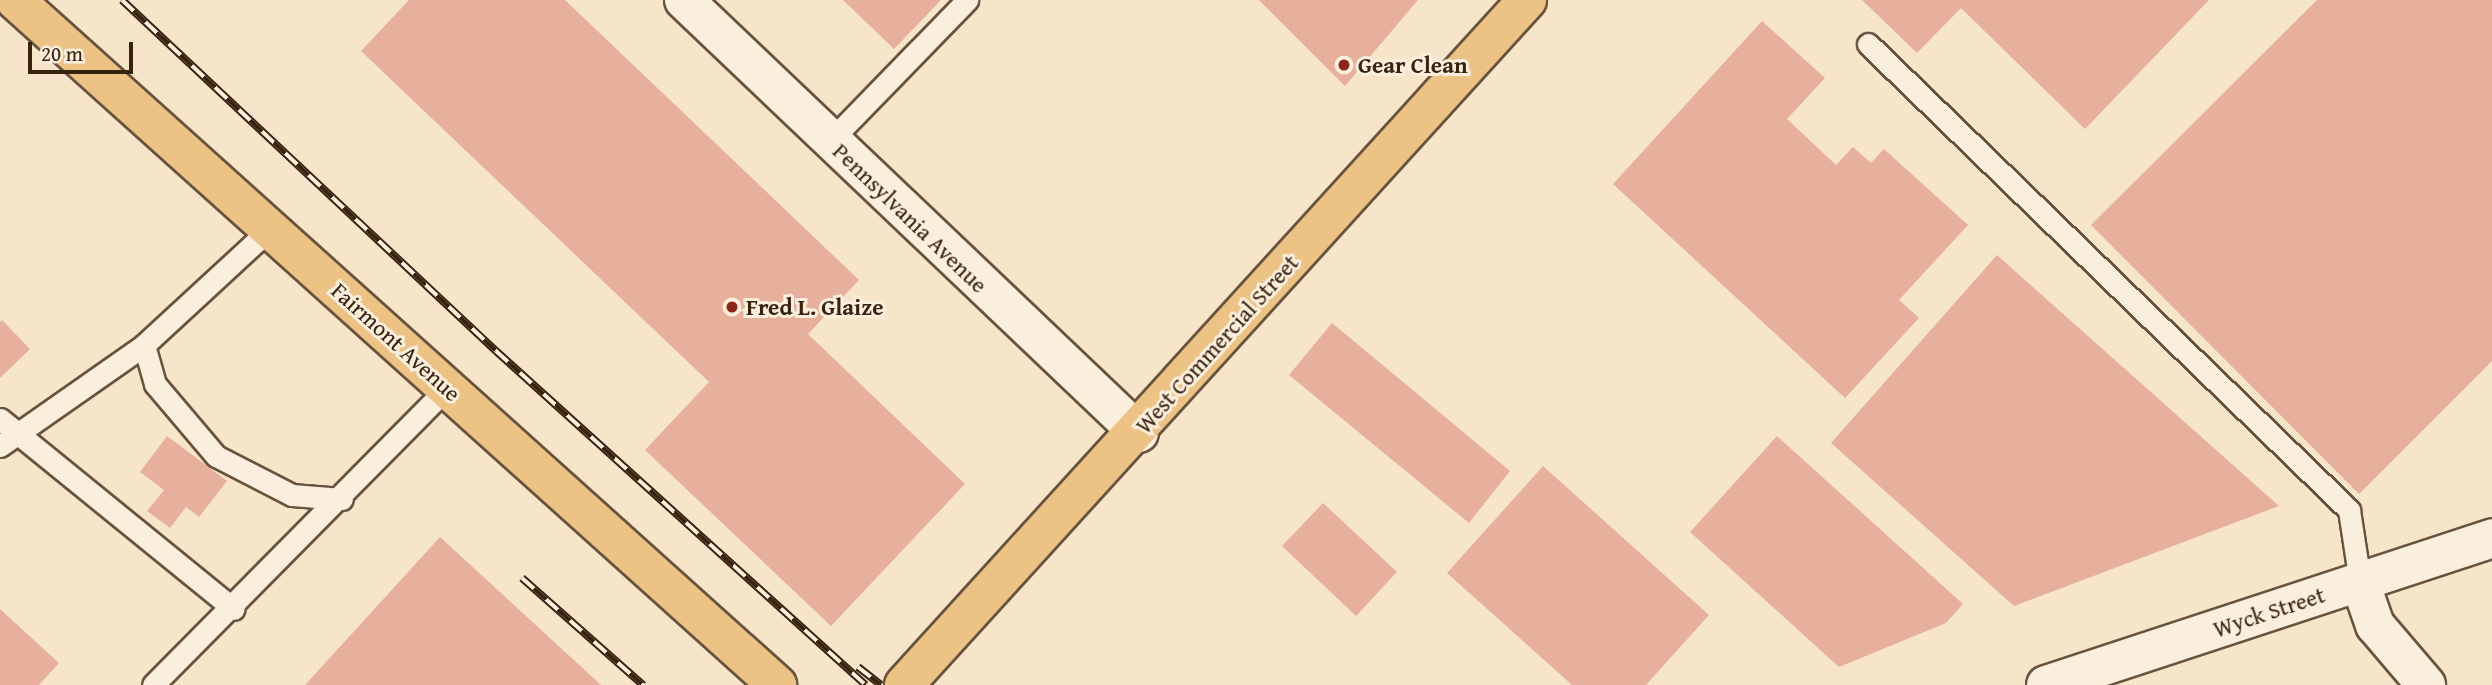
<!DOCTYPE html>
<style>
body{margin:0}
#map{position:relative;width:2492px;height:685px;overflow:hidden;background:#f7e5ca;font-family:"Gentium Book Plus",serif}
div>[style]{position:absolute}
.building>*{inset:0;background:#e6b09c}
.roads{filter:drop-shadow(2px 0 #68533e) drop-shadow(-2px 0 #68533e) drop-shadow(0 2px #68533e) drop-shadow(0 -2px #68533e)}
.lane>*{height:21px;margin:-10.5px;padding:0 10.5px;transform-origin:10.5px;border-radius:10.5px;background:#faeedd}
.street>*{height:38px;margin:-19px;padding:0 19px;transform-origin:19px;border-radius:19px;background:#faeedd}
.secondary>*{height:38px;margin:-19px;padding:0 19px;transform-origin:19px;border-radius:19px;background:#faeedd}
.primary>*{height:38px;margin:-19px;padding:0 19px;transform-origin:19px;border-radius:19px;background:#ecc285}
.rail>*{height:8px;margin-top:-4px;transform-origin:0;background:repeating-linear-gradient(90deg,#faeedd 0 16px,#382210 0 32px);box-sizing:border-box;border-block:2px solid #382210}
.dots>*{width:19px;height:19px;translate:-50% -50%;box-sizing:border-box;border:4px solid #faeedd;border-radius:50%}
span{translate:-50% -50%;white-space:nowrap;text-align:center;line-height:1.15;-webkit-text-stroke:6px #faeedd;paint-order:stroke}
.poi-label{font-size:23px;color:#382210;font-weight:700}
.left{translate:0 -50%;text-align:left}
.street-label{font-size:23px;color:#382210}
.scale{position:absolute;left:28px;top:42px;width:105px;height:32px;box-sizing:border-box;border:4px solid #382210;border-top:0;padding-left:9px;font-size:21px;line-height:24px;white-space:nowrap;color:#382210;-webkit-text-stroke:5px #faeedd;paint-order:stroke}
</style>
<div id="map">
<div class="building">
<div style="clip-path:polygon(409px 0,565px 0,859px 280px,808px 334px,965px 484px,831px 626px,645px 450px,709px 382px,361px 51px)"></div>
<div style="clip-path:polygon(843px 0,941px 0,894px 49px)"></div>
<div style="clip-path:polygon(1259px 0,1418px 0,1345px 86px)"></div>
<div style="clip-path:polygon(1862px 0,2209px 0,2085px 129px,1961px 8px,1917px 53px)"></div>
<div style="clip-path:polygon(2317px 0,2492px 0,2492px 361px,2359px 494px,2091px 225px)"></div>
<div style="clip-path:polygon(1762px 21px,1825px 78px,1787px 119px,1836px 165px,1853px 147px,1871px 163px,1884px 149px,1968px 225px,1899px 300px,1919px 318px,1845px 398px,1613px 184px)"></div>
<div style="clip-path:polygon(1997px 255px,2279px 506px,2014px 606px,1831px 443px)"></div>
<div style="clip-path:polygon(2px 320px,30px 349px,0 378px,0 322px)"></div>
<div style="clip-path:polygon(1332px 323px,1510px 471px,1469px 523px,1289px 375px)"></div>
<div style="clip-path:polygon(167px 436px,227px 481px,199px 517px,186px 507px,170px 528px,147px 511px,164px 490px,140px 472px)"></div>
<div style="clip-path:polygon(1777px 436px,1963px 604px,1946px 623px,1839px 667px,1690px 532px)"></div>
<div style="clip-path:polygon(1543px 466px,1709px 615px,1646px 685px,1572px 685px,1447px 573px)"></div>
<div style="clip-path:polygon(1323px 503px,1397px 572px,1356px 616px,1282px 546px)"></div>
<div style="clip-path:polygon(440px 537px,601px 685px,305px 685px)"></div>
<div style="clip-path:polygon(0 609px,59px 663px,39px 685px,0 685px)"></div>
</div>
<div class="roads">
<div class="lane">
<div style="left:1868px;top:44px;width:670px;rotate:44.09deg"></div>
<div style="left:2349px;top:510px;width:73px;rotate:81.3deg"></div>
<div style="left:830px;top:141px;width:197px;rotate:-45.8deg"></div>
<div style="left:144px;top:345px;width:41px;rotate:74.2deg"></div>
<div style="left:155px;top:384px;width:94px;rotate:49.7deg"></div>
<div style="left:216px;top:456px;width:85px;rotate:27.2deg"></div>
<div style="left:292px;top:495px;width:50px;rotate:4.6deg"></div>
<div style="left:0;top:419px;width:301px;rotate:39.1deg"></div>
<div style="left:0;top:446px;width:176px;rotate:-35deg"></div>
<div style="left:144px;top:345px;width:173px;rotate:-42.7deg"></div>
<div style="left:153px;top:685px;width:418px;rotate:-45.3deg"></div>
</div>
<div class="street">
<div style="left:684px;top:0;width:628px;rotate:43.58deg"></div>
</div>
<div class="secondary">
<div style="left:2360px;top:582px;width:46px;rotate:70.8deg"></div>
<div style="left:2375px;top:625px;width:79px;rotate:49.6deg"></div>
<div style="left:2046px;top:685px;width:470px;rotate:-18.2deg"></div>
</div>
<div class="primary">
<div style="left:15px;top:0;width:1025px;rotate:41.95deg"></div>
<div style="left:904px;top:685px;width:926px;rotate:-47.71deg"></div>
</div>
</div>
<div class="rail">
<div style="left:122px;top:0;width:513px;rotate:43.18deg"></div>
<div style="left:496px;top:351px;width:498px;rotate:42.1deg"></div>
<div style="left:522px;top:578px;width:162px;rotate:41.5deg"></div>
<div style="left:858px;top:667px;width:29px;rotate:38deg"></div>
</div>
<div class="dots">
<div style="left:1344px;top:65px;background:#8f2418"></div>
<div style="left:732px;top:307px;background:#8f2418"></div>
</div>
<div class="poi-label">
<span class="left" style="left:1358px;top:65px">Gear Clean</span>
<span class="left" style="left:746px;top:307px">Fred L. Glaize</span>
</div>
<div class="street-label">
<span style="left:910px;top:218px;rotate:44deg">Pennsylvania Avenue</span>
<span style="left:396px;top:342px;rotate:42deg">Fairmont Avenue</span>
<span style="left:1217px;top:344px;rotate:-48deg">West Commercial Street</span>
<span style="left:2269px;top:612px;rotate:-18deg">Wyck Street</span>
</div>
<div class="scale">20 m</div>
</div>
